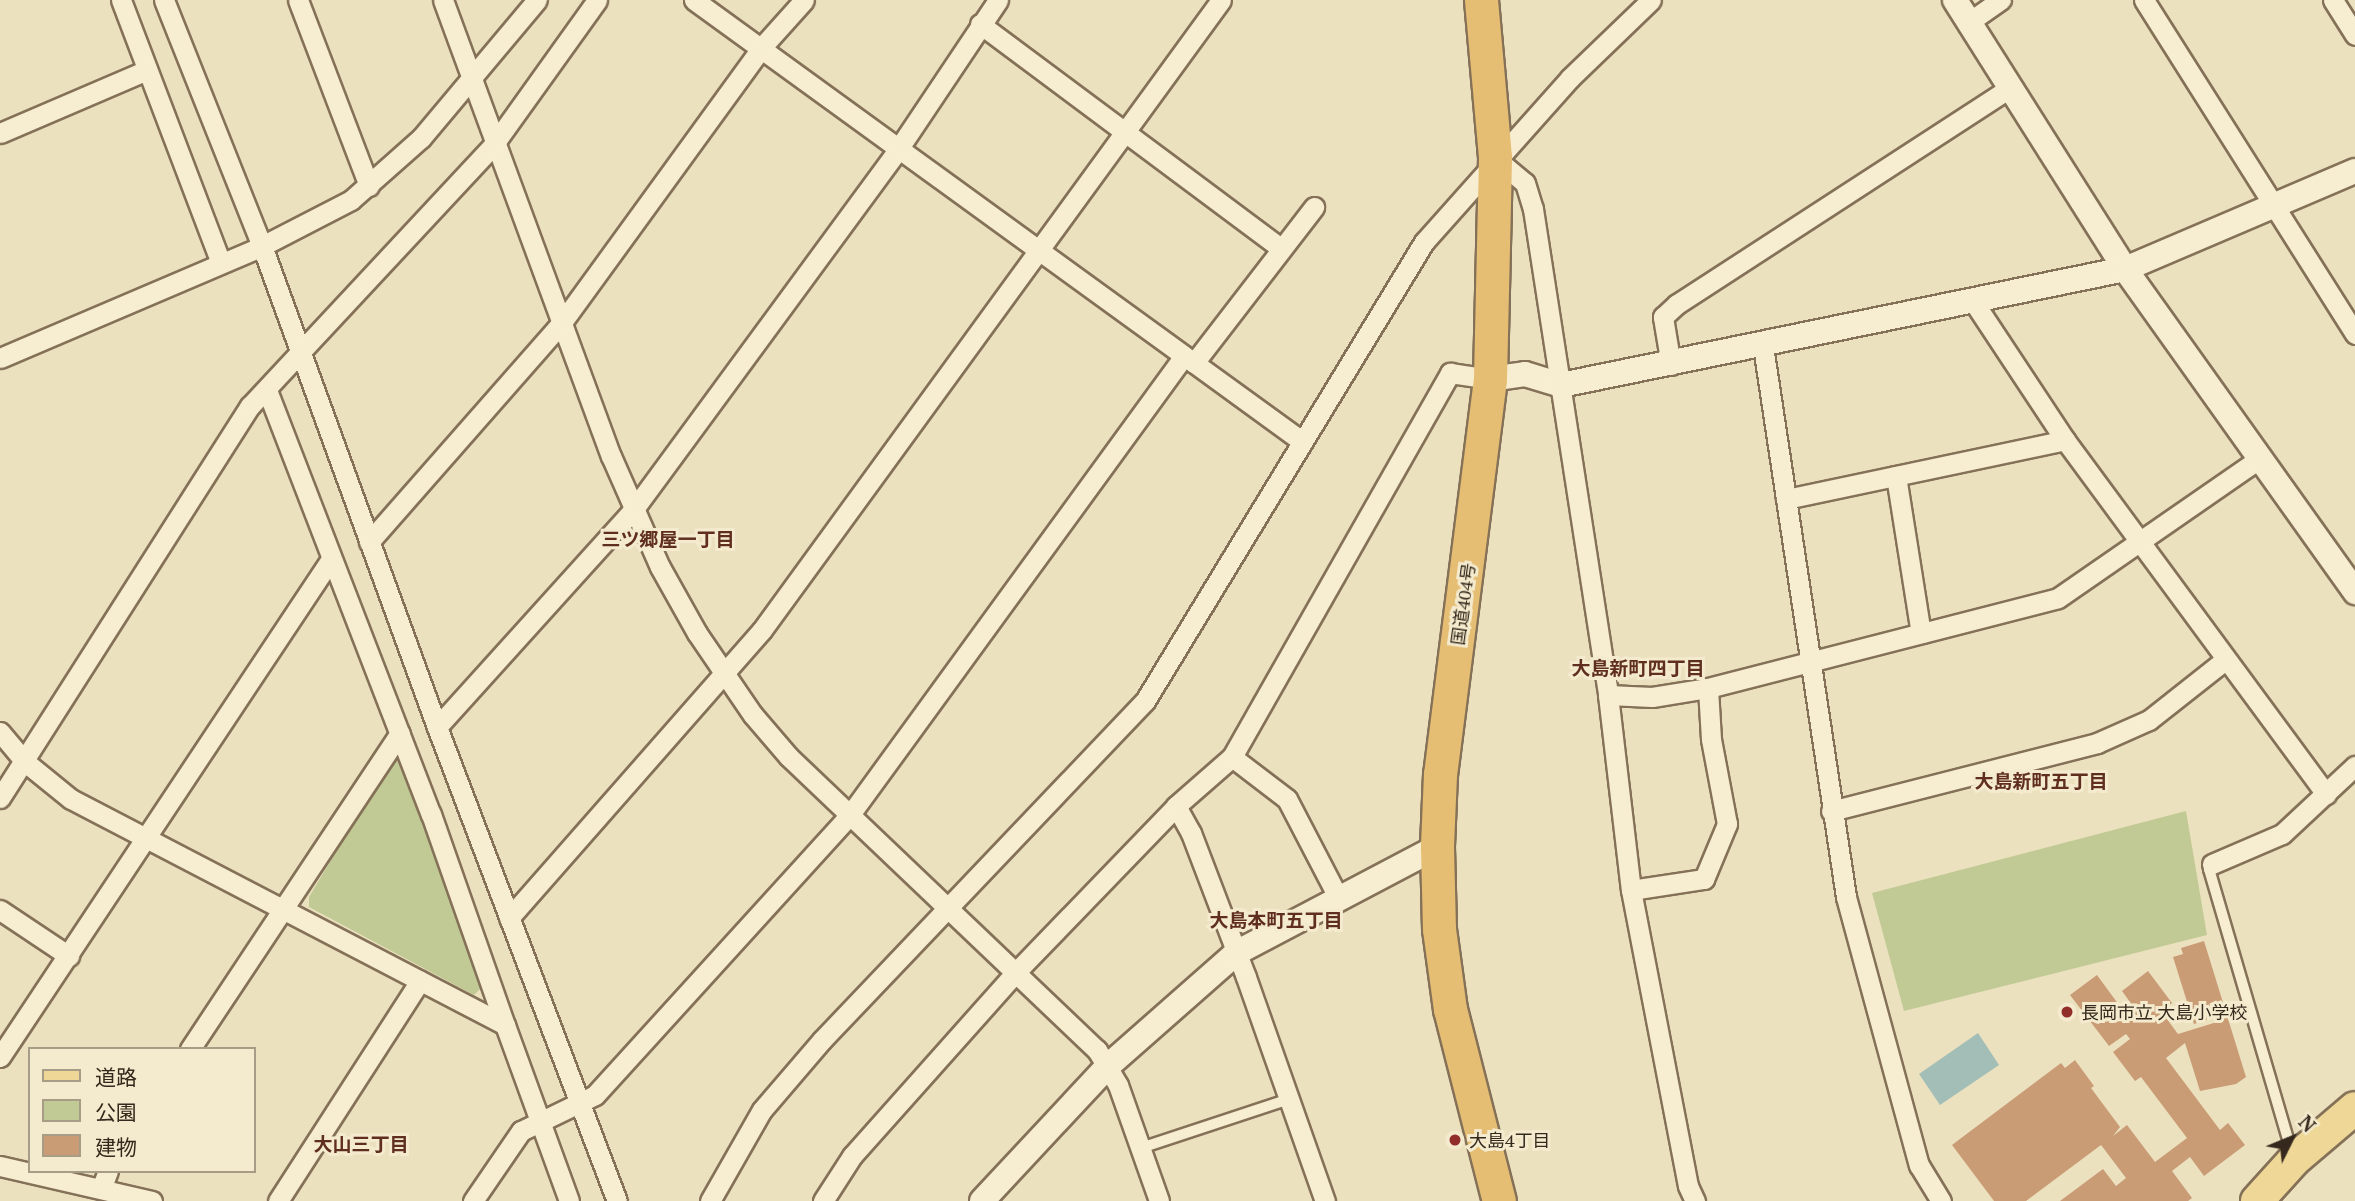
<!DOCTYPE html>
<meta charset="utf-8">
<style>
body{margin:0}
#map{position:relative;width:2355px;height:1201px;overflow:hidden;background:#ece1bf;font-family:"PT Serif","Noto Sans JP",serif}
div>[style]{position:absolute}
.green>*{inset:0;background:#c1ca94}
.water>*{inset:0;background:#a2beb7}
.building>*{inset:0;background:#c99c76}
.roads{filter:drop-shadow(2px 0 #847158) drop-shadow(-2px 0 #847158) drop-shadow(0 2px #847158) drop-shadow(0 -2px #847158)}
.service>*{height:10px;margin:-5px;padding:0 5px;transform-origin:5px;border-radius:5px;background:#f7eed2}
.minor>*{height:19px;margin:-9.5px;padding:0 9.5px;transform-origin:9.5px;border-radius:9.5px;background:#f7eed2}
.tertiary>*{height:24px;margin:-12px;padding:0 12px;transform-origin:12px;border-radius:12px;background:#f7eed2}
.primary>*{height:32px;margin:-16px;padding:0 16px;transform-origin:16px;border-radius:16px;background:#efd897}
.trunk>*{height:33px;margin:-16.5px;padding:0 16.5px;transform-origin:16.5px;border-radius:16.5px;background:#e5be74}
.dots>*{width:19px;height:19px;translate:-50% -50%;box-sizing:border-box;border:4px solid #f4ebce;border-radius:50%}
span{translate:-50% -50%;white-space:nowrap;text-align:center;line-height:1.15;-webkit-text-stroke:6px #f4ebce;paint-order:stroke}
.street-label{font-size:18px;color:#34291c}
.poi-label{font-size:18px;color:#34291c}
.left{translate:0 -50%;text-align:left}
.neighbourhood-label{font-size:19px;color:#5f2e1d;font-weight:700}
.legend{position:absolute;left:28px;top:1047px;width:228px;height:126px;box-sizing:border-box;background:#f4ebce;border:2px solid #a79d87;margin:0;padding:9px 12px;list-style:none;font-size:21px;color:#34291c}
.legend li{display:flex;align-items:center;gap:14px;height:35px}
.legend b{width:35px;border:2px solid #a79d87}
.north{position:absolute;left:2257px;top:1103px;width:70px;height:70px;-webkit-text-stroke:5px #f4ebce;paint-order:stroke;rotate:47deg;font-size:19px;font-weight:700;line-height:28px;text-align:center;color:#34291c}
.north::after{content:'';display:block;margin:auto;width:24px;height:32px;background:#34291c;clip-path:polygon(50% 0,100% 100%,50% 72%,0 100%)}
</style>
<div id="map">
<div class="green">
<div style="clip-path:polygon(396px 751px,483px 986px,474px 995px,309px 907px,309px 897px)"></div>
<div style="clip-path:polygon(2186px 811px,2207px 935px,1904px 1011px,1872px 893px)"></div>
</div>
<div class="water">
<div style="clip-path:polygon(1978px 1033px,1999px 1065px,1940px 1105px,1919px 1074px)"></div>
</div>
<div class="building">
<div style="clip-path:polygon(2204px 941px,2246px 1077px,2236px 1084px,2200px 1091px,2185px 1043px,2166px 1058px,2220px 1130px,2228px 1123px,2245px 1145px,2204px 1176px,2190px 1157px,2172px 1171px,2192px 1198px,2188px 1201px,2060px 1201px,2103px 1169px,2116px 1186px,2126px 1178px,2101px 1145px,2026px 1201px,1994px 1201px,1952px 1145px,2061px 1063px,2065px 1068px,2075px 1060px,2094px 1086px,2091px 1088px,2120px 1127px,2113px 1136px,2127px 1125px,2155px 1162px,2187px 1138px,2141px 1077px,2135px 1081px,2113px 1052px,2130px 1039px,2126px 1034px,2109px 1046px,2070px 995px,2097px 975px,2127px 1016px,2135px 1009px,2122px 991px,2148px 971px,2172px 1003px,2161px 1011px,2178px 1034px,2217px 1022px,2215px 1017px,2194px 1024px,2173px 957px,2183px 954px,2181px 948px)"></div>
</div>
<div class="roads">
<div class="service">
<div style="left:2212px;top:864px;width:6px;rotate:121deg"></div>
<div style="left:2209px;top:869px;width:299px;rotate:73.7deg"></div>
<div style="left:1141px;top:1148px;width:156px;rotate:-18.3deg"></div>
</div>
<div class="minor">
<div style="left:121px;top:0;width:281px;rotate:69.2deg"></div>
<div style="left:164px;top:0;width:265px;rotate:68.3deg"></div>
<div style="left:262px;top:246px;width:512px;rotate:70.01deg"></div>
<div style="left:437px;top:727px;width:507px;rotate:69.21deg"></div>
<div style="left:298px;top:0;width:199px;rotate:69.1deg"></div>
<div style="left:443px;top:0;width:486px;rotate:69.8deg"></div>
<div style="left:611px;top:456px;width:121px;rotate:66.2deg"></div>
<div style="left:660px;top:567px;width:76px;rotate:60.7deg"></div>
<div style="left:697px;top:633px;width:99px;rotate:55.7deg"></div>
<div style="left:753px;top:715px;width:55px;rotate:49.4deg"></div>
<div style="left:789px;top:757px;width:425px;rotate:43.6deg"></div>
<div style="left:1097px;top:1050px;width:41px;rotate:59deg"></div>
<div style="left:1118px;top:1085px;width:123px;rotate:70.5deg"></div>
<div style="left:694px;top:0;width:752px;rotate:35.97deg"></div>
<div style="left:2144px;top:0;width:395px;rotate:57.7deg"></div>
<div style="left:2333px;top:0;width:41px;rotate:57.8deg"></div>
<div style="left:1969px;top:22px;width:39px;rotate:-35deg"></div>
<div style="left:980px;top:24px;width:375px;rotate:36.7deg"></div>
<div style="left:0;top:133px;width:160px;rotate:-23.2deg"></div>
<div style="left:1495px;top:158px;width:39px;rotate:40deg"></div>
<div style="left:1525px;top:183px;width:27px;rotate:73deg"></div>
<div style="left:1533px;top:209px;width:492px;rotate:81.2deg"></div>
<div style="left:1608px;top:695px;width:196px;rotate:83.3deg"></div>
<div style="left:1631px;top:890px;width:301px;rotate:79.1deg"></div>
<div style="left:1688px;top:1186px;width:17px;rotate:65deg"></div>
<div style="left:1973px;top:301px;width:167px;rotate:56.5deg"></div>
<div style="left:2065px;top:440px;width:440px;rotate:53.6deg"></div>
<div style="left:1763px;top:346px;width:557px;rotate:81.43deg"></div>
<div style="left:1846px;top:897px;width:278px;rotate:74.8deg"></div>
<div style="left:1919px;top:1165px;width:42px;rotate:58.6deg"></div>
<div style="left:0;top:358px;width:285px;rotate:-23.1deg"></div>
<div style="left:262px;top:246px;width:100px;rotate:-27.3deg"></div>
<div style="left:351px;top:200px;width:94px;rotate:-41.5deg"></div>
<div style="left:421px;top:138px;width:180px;rotate:-50deg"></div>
<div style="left:1194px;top:363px;width:197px;rotate:-52.4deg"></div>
<div style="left:1671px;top:365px;width:49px;rotate:-99.5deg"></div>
<div style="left:1663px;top:317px;width:19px;rotate:-43deg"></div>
<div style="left:1677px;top:304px;width:397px;rotate:-33deg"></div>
<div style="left:267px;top:390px;width:455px;rotate:68.9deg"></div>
<div style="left:431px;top:814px;width:224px;rotate:70.7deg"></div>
<div style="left:1896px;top:476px;width:159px;rotate:81deg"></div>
<div style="left:1786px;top:499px;width:285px;rotate:-11.9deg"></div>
<div style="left:369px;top:542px;width:294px;rotate:-48.7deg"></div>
<div style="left:563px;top:321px;width:337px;rotate:-54deg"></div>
<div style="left:761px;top:48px;width:64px;rotate:-48.1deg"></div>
<div style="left:1608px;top:695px;width:44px;rotate:2.6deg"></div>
<div style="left:1652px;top:697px;width:57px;rotate:-9.1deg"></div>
<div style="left:1708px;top:688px;width:361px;rotate:-14.4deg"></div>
<div style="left:2058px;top:598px;width:244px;rotate:-34.7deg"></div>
<div style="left:437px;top:727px;width:294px;rotate:-47.9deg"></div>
<div style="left:634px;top:509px;width:448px;rotate:-53.7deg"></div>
<div style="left:899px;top:148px;width:178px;rotate:-56.2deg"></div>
<div style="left:0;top:732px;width:38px;rotate:50deg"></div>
<div style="left:24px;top:761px;width:60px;rotate:39deg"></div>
<div style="left:71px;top:799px;width:489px;rotate:27.5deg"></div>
<div style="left:505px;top:1025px;width:187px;rotate:70deg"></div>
<div style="left:1232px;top:757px;width:69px;rotate:37.4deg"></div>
<div style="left:1287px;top:799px;width:110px;rotate:62.5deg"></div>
<div style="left:0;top:798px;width:465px;rotate:-57.5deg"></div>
<div style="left:250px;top:406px;width:358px;rotate:-47deg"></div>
<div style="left:494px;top:144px;width:177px;rotate:-54.4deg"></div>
<div style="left:1176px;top:806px;width:31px;rotate:61deg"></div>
<div style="left:1191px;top:833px;width:154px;rotate:69.1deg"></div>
<div style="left:1246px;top:977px;width:238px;rotate:70.6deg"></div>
<div style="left:1831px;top:811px;width:275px;rotate:-14.3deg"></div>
<div style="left:2097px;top:743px;width:57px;rotate:-23.9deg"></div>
<div style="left:2149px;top:720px;width:97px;rotate:-38.3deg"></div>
<div style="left:2212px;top:864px;width:76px;rotate:-23.2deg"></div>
<div style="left:2282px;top:834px;width:100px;rotate:-43deg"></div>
<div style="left:1631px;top:890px;width:74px;rotate:-8.6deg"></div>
<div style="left:1704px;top:879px;width:60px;rotate:-67.3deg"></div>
<div style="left:1727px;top:824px;width:86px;rotate:-100.7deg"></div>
<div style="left:1711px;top:739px;width:51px;rotate:-93.4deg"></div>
<div style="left:0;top:910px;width:83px;rotate:33.7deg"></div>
<div style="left:509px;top:918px;width:383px;rotate:-48.7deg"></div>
<div style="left:762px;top:630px;width:779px;rotate:-53.92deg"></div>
<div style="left:190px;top:1049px;width:379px;rotate:-56.4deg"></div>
<div style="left:0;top:1057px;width:598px;rotate:-56.39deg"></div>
<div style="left:0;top:1166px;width:156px;rotate:13deg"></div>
<div style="left:101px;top:1189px;width:19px;rotate:-69deg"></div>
<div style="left:278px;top:1201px;width:262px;rotate:-57.2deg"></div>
<div style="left:473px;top:1201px;width:85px;rotate:-55.6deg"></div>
<div style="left:521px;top:1131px;width:82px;rotate:-25.9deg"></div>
<div style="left:595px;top:1095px;width:377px;rotate:-47.7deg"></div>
<div style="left:849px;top:816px;width:569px;rotate:-53.94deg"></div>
<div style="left:710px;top:1201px;width:105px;rotate:-60.3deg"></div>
<div style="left:762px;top:1110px;width:92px;rotate:-49.4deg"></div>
<div style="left:822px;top:1040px;width:468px;rotate:-46.4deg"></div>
<div style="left:1145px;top:701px;width:537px;rotate:-58.71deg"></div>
<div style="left:1424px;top:242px;width:220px;rotate:-48.3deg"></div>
<div style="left:1570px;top:78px;width:112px;rotate:-43.9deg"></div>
<div style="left:823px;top:1201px;width:54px;rotate:-57.2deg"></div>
<div style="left:852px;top:1156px;width:245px;rotate:-48.3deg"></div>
<div style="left:1015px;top:973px;width:232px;rotate:-46deg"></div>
<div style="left:1176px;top:806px;width:74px;rotate:-41.2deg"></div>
<div style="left:1232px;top:757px;width:442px;rotate:-60.4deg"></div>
<div style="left:1450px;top:373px;width:40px;rotate:8.5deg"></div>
</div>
<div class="tertiary">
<div style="left:1955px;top:0;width:318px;rotate:57.7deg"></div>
<div style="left:2125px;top:269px;width:397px;rotate:54.5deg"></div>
<div style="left:1490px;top:379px;width:35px;rotate:-8deg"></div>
<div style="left:1525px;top:374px;width:38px;rotate:17deg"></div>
<div style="left:1561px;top:385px;width:576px;rotate:-11.62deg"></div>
<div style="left:2125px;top:269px;width:250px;rotate:-23.1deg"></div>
<div style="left:982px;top:1201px;width:185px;rotate:-47deg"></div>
<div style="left:1108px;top:1066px;width:171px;rotate:-41.4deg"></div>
<div style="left:1236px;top:953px;width:227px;rotate:-27.8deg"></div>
</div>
<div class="primary">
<div style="left:2257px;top:1201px;width:55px;rotate:-47.9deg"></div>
<div style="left:2294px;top:1160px;width:80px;rotate:-40.4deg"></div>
</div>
<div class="trunk">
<div style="left:1481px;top:0;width:159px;rotate:84.9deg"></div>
<div style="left:1495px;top:158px;width:221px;rotate:91.3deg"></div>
<div style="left:1490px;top:379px;width:398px;rotate:97.2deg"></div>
<div style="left:1440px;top:774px;width:73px;rotate:92.4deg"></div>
<div style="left:1437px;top:847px;width:82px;rotate:88.6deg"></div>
<div style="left:1439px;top:929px;width:81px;rotate:82.2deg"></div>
<div style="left:1450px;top:1009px;width:198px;rotate:75.7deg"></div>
</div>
</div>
<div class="dots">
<div style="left:2067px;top:1012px;background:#912e2a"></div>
<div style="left:1455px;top:1140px;background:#912e2a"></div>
</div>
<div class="street-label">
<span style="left:1463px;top:604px;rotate:-82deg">国道404号</span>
</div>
<div class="poi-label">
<span class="left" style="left:2081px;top:1012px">長岡市立 大島小学校</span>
<span class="left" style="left:1469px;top:1140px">大島4丁目</span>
</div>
<div class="neighbourhood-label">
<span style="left:668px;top:539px">三ツ郷屋一丁目</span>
<span style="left:1638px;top:668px">大島新町四丁目</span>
<span style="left:2041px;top:781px">大島新町五丁目</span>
<span style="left:1276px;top:920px">大島本町五丁目</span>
<span style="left:361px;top:1144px">大山三丁目</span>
</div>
<ul class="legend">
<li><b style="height:9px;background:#efd897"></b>道路</li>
<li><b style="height:19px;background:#c1ca94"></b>公園</li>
<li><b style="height:19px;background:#c99c76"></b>建物</li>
</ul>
<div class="north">N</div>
</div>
